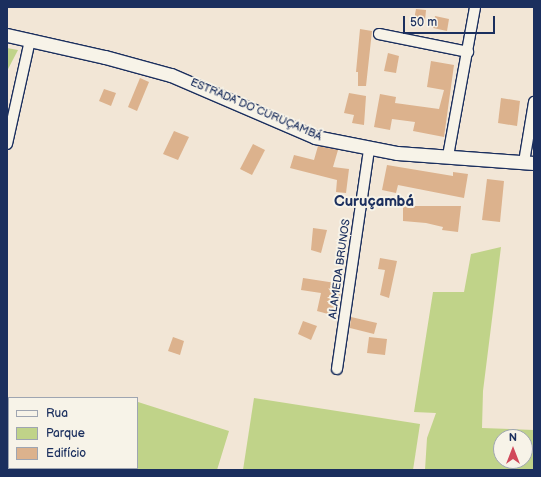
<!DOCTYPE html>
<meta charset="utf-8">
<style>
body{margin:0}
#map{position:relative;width:541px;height:477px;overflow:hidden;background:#f2e6d6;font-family:"Balsamiq Sans",sans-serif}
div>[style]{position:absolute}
.green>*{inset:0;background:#c0d389}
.building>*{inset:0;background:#dcb28d}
.roads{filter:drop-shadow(1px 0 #1b2f5e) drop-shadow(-1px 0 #1b2f5e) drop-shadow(0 1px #1b2f5e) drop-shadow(0 -1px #1b2f5e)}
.street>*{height:10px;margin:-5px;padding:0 5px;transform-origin:5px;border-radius:5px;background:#f7f3e8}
.secondary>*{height:13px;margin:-6.5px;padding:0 6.5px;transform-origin:6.5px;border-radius:6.5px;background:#f7f3e8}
span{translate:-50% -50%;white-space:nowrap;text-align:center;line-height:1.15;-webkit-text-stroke:4px #f7f3e8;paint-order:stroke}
.street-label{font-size:11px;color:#1b2f5e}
.district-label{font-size:15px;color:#1b2f5e;font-weight:700}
.frame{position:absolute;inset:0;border:8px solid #1b2f5e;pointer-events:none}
.legend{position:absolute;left:8px;top:397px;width:130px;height:72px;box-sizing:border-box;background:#f7f3e8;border:1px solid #9fa5b1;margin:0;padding:5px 7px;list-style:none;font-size:12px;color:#1b2f5e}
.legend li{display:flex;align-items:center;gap:8px;height:20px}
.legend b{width:20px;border:1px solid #9fa5b1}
.north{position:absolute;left:493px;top:429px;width:40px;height:40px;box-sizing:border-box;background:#f7f3e8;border:1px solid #9fa5b1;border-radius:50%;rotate:0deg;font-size:11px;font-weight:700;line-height:16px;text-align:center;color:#1b2f5e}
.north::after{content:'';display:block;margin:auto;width:14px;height:18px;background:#d1495b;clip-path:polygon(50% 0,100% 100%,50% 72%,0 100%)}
.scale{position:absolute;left:403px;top:16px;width:92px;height:18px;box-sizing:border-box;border:2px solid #1b2f5e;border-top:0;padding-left:5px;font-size:12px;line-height:14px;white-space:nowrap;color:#1b2f5e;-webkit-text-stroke:3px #f7f3e8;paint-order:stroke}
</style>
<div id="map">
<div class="green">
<div style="clip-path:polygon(7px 48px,18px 50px,7px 71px)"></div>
<div style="clip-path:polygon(evenodd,501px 247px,483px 391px,482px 428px,534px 430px,534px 470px,425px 470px,427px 438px,436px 413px,414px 412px,433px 292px,464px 292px,471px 254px,501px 247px,501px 437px,525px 437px,525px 461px,501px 461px,501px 437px)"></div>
<div style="clip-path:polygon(254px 398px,420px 424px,413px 470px,243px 470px)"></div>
<div style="clip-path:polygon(138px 402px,229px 431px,217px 470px,118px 470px,137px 468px)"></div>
<div style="clip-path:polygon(14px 468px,111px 468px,13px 470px)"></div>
</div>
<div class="building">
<div style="clip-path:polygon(416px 9px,426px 10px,425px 21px,414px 20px)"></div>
<div style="clip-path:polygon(435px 16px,449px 19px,447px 31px,433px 28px)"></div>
<div style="clip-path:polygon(360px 29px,372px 31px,366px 86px,358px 86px,358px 72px,356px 72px)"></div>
<div style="clip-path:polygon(388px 53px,399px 56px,396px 73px,384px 71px)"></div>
<div style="clip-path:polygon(431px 61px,454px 65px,444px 137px,413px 131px,415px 122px,392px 119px,390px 130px,374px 127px,380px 94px,396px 97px,395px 103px,439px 109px,444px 90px,427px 87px)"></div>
<div style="clip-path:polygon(140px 78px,149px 82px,137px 111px,128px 107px)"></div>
<div style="clip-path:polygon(104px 89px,116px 93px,111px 106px,99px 101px)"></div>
<div style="clip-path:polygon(349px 93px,366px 96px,364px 125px,352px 123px,354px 115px,344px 113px)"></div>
<div style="clip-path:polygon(501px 98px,520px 101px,517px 126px,498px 123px)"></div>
<div style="clip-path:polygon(174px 131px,189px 137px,178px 160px,163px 154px)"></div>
<div style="clip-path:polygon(253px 144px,265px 150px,252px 175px,240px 169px)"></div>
<div style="clip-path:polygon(318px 146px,338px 150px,333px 167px,349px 169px,346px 193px,336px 192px,337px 180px,290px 168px,294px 155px,314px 160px)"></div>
<div style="clip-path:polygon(387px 165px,453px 176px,453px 172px,468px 174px,464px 198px,398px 185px,396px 193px,382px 190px)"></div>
<div style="clip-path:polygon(487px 179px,504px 181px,500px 222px,482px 220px)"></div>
<div style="clip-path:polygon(403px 206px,461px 206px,458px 232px,442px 230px,443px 227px,426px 223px,403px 221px)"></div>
<div style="clip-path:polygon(313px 228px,327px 230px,321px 253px,311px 250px)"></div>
<div style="clip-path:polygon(380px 258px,397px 261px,389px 298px,380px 295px,385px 270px,378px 269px)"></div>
<div style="clip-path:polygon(303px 278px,342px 284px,340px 296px,336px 295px,332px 315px,317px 311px,321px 293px,301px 290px)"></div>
<div style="clip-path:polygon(351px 317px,377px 323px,374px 334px,350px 328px)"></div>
<div style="clip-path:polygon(303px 321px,317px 326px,311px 340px,298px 334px)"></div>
<div style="clip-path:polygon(173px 337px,184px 341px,180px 355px,168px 351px)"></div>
<div style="clip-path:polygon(369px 337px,387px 339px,385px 355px,367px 353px)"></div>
</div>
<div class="roads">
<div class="street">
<div style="left:379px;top:34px;width:91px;rotate:11.4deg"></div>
<div style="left:7px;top:144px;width:107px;rotate:-77.5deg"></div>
<div style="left:448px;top:156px;width:151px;rotate:-79.7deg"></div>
<div style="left:524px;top:162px;width:61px;rotate:-80.5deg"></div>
<div style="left:337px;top:369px;width:222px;rotate:-81.7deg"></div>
</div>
<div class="secondary">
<div style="left:7px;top:35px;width:100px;rotate:12.7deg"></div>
<div style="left:105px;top:57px;width:68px;rotate:15.3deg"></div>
<div style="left:171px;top:75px;width:157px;rotate:23.3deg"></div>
<div style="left:315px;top:137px;width:84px;rotate:11deg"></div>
<div style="left:397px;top:153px;width:137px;rotate:4.2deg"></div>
</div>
</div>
<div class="street-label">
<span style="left:256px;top:110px;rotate:23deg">ESTRADA DO CURUÇAMBÁ</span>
<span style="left:340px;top:269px;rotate:-82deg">ALAMEDA BRUNOS</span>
</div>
<div class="district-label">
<span style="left:374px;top:202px">Curuçambá</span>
</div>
<div class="frame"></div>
<ul class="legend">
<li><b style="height:5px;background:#f7f3e8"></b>Rua</li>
<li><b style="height:11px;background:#c0d389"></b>Parque</li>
<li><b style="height:11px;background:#dcb28d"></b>Edifício</li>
</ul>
<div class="north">N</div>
<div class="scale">50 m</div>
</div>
